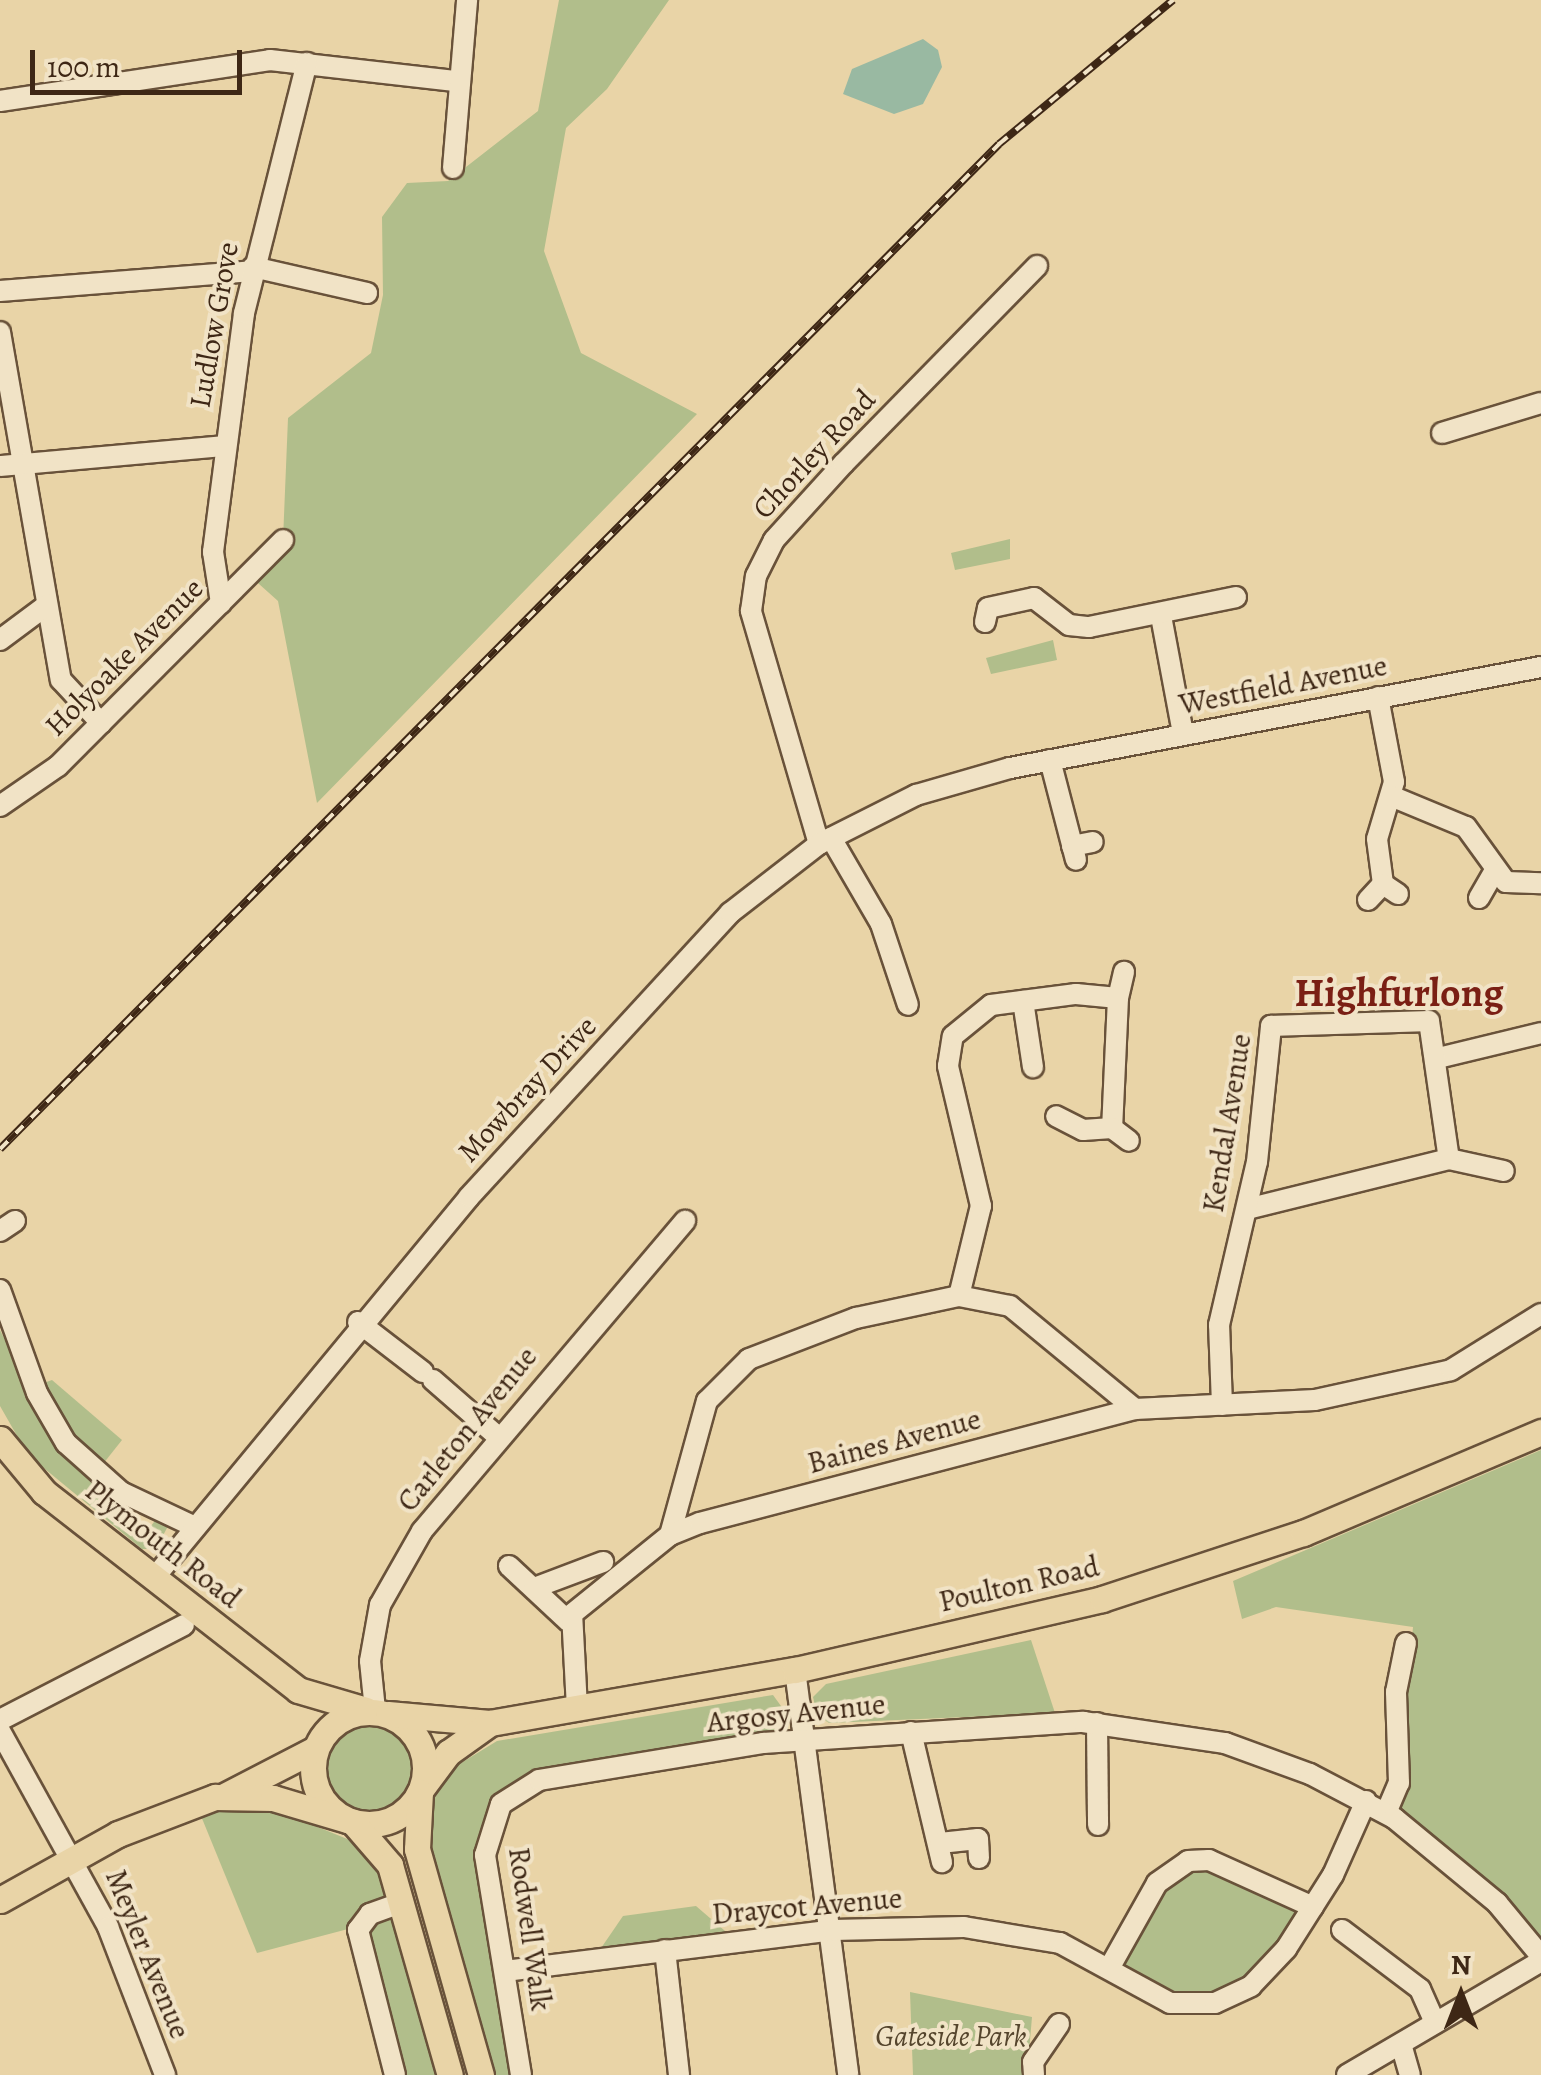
<!DOCTYPE html>
<style>
body{margin:0}
#map{position:relative;width:1541px;height:2075px;overflow:hidden;background:#e9d4a7;font-family:Alegreya,serif}
div>[style]{position:absolute}
.green>*{inset:0;background:#b1be8b}
.round{border-radius:50%}
.water>*{inset:0;background:#99b9a2}
.roads{filter:drop-shadow(2px 0 #69523a) drop-shadow(-2px 0 #69523a) drop-shadow(0 2px #69523a) drop-shadow(0 -2px #69523a)}
.minor>*{height:20px;margin:-10px;padding:0 10px;transform-origin:10px;border-radius:10px;background:#f1e3c6}
.major>*{height:25px;margin:-12.5px;padding:0 12.5px;transform-origin:12.5px;border-radius:12.5px;background:#e9d4a7}
.major>.ring{margin:-12.5px;padding:0;box-sizing:content-box;background:none;border:25px solid #e9d4a7;border-radius:50%}
.rail>*{height:8px;margin-top:-4px;transform-origin:0;background:repeating-linear-gradient(90deg,#f1e3c6 0 11px,#3e2715 0 22px);box-sizing:border-box;border-block:2px solid #3e2715}
span{translate:-50% -50%;white-space:nowrap;text-align:center;line-height:1.15;-webkit-text-stroke:8px #f1e3c6;paint-order:stroke}
.street-label{font-size:30px;color:#3e2715}
.park-label{font-size:30px;color:#55452d;font-style:italic}
.district-label{font-size:40px;color:#7a1f14;font-weight:700}
.north{position:absolute;left:1411px;top:1945px;width:100px;height:100px;-webkit-text-stroke:8px #f1e3c6;paint-order:stroke;rotate:0deg;font-size:28px;font-weight:700;line-height:40px;text-align:center;color:#3e2715}
.north::after{content:'';display:block;margin:auto;width:35px;height:45px;background:#3e2715;clip-path:polygon(50% 0,100% 100%,50% 72%,0 100%)}
.scale{position:absolute;left:30px;top:50px;width:212px;height:45px;box-sizing:border-box;border:5px solid #3e2715;border-top:0;padding-left:12px;font-size:30px;line-height:35px;white-space:nowrap;color:#3e2715;-webkit-text-stroke:8px #f1e3c6;paint-order:stroke}
</style>
<div id="map">
<div class="green">
<div style="clip-path:polygon(559px 0,669px 0,607px 89px,566px 128px,544px 251px,581px 353px,697px 414px,317px 803px,278px 601px,249px 575px,283px 540px,288px 418px,371px 353px,383px 295px,382px 217px,407px 183px,448px 181px,538px 111px)"></div>
<div style="clip-path:polygon(1010px 539px,1010px 559px,955px 570px,951px 553px)"></div>
<div style="clip-path:polygon(1053px 640px,1057px 660px,991px 674px,986px 658px)"></div>
<div style="clip-path:polygon(0 1330px,61px 1452px,125px 1504px,122px 1517px,148px 1530px,157px 1518px,168px 1526px,156px 1549px,142px 1549px,28px 1455px,0 1406px)"></div>
<div style="clip-path:polygon(52px 1380px,122px 1440px,99px 1469px,41px 1384px)"></div>
<div style="clip-path:polygon(1541px 1450px,1541px 1944px,1475px 1870px,1397px 1810px,1413px 1627px,1276px 1607px,1242px 1619px,1233px 1581px)"></div>
<div style="clip-path:polygon(1031px 1640px,1055px 1713px,829px 1723px,817px 1715px,813px 1697px,826px 1684px)"></div>
<div style="clip-path:polygon(773px 1695px,789px 1717px,786px 1741px,523px 1785px,485px 1845px,520px 2075px,481px 2075px,435px 1903px,423px 1797px,448px 1771px,497px 1741px)"></div>
<div class="round" style="left:323px;top:1720px;width:94px;height:94px"></div>
<div style="clip-path:polygon(225px 1809px,276px 1810px,362px 1845px,389px 1895px,348px 1929px,257px 1953px,201px 1816px)"></div>
<div style="clip-path:polygon(1207px 1864px,1303px 1909px,1244px 1983px,1187px 1998px,1119px 1962px,1168px 1876px)"></div>
<div style="clip-path:polygon(696px 1906px,732px 1937px,597px 1954px,623px 1916px)"></div>
<div style="clip-path:polygon(391px 1914px,400px 1921px,442px 2075px,395px 2075px,366px 1935px,369px 1923px)"></div>
<div style="clip-path:polygon(910px 1992px,1032px 2017px,1027px 2075px,913px 2075px)"></div>
</div>
<div class="water">
<div style="clip-path:polygon(923px 39px,938px 50px,942px 67px,923px 104px,894px 114px,843px 94px,852px 69px)"></div>
</div>
<div class="roads">
<div class="minor">
<div style="left:0;top:101px;width:273px;rotate:-8.6deg"></div>
<div style="left:270px;top:60px;width:186px;rotate:6.5deg"></div>
<div style="left:453px;top:168px;width:169px;rotate:-85.2deg"></div>
<div style="left:253px;top:267px;width:117px;rotate:12.8deg"></div>
<div style="left:0;top:291px;width:253px;rotate:-4.5deg"></div>
<div style="left:0;top:332px;width:353px;rotate:80.1deg"></div>
<div style="left:61px;top:680px;width:59px;rotate:47.1deg"></div>
<div style="left:1442px;top:433px;width:103px;rotate:-16.9deg"></div>
<div style="left:0;top:466px;width:225px;rotate:-5.1deg"></div>
<div style="left:221px;top:603px;width:52px;rotate:-98.9deg"></div>
<div style="left:213px;top:552px;width:241px;rotate:-82.6deg"></div>
<div style="left:244px;top:313px;width:258px;rotate:-75.9deg"></div>
<div style="left:1161px;top:616px;width:120px;rotate:79.4deg"></div>
<div style="left:985px;top:622px;width:14px;rotate:-78deg"></div>
<div style="left:988px;top:608px;width:47px;rotate:-12.3deg"></div>
<div style="left:1034px;top:598px;width:44px;rotate:37.6deg"></div>
<div style="left:1069px;top:625px;width:20px;rotate:6deg"></div>
<div style="left:1089px;top:627px;width:150px;rotate:-11.5deg"></div>
<div style="left:0;top:640px;width:59px;rotate:-36.7deg"></div>
<div style="left:1378px;top:697px;width:86px;rotate:79.3deg"></div>
<div style="left:1394px;top:782px;width:59px;rotate:106.6deg"></div>
<div style="left:1377px;top:839px;width:45px;rotate:82.4deg"></div>
<div style="left:1383px;top:884px;width:18px;rotate:34deg"></div>
<div style="left:1050px;top:760px;width:103px;rotate:75.4deg"></div>
<div style="left:1391px;top:796px;width:81px;rotate:22.5deg"></div>
<div style="left:1466px;top:827px;width:68px;rotate:54deg"></div>
<div style="left:1506px;top:882px;width:35px;rotate:2deg"></div>
<div style="left:0;top:806px;width:70px;rotate:-34.6deg"></div>
<div style="left:58px;top:766px;width:319px;rotate:-45.1deg"></div>
<div style="left:831px;top:838px;width:99px;rotate:59.8deg"></div>
<div style="left:881px;top:924px;width:85px;rotate:71.6deg"></div>
<div style="left:819px;top:844px;width:243px;rotate:-106.3deg"></div>
<div style="left:751px;top:611px;width:35px;rotate:-82deg"></div>
<div style="left:756px;top:576px;width:40px;rotate:-63.4deg"></div>
<div style="left:774px;top:540px;width:104px;rotate:-47.7deg"></div>
<div style="left:844px;top:463px;width:276px;rotate:-45.6deg"></div>
<div style="left:1072px;top:846px;width:21px;rotate:-11deg"></div>
<div style="left:1479px;top:898px;width:28px;rotate:-60deg"></div>
<div style="left:1368px;top:900px;width:22px;rotate:-47deg"></div>
<div style="left:1118px;top:998px;width:27px;rotate:-77deg"></div>
<div style="left:1023px;top:1001px;width:67px;rotate:81.4deg"></div>
<div style="left:1438px;top:1058px;width:106px;rotate:-13.6deg"></div>
<div style="left:1112px;top:1128px;width:21px;rotate:37deg"></div>
<div style="left:1247px;top:1209px;width:208px;rotate:-13.9deg"></div>
<div style="left:1449px;top:1159px;width:56px;rotate:12.3deg"></div>
<div style="left:0;top:1231px;width:18px;rotate:-34deg"></div>
<div style="left:0;top:1290px;width:109px;rotate:70.2deg"></div>
<div style="left:37px;top:1393px;width:58px;rotate:59.9deg"></div>
<div style="left:66px;top:1443px;width:74px;rotate:41.7deg"></div>
<div style="left:121px;top:1492px;width:82px;rotate:25.3deg"></div>
<div style="left:959px;top:1296px;width:93px;rotate:-76.3deg"></div>
<div style="left:981px;top:1206px;width:144px;rotate:-103.3deg"></div>
<div style="left:948px;top:1066px;width:30px;rotate:-81deg"></div>
<div style="left:953px;top:1036px;width:49px;rotate:-39.2deg"></div>
<div style="left:991px;top:1005px;width:86px;rotate:-7.4deg"></div>
<div style="left:1076px;top:994px;width:42px;rotate:5.4deg"></div>
<div style="left:1118px;top:998px;width:130px;rotate:92.6deg"></div>
<div style="left:1112px;top:1128px;width:29px;rotate:176deg"></div>
<div style="left:1083px;top:1130px;width:30px;rotate:-153deg"></div>
<div style="left:358px;top:1322px;width:82px;rotate:37.6deg"></div>
<div style="left:433px;top:1380px;width:84px;rotate:41.1deg"></div>
<div style="left:1222px;top:1405px;width:80px;rotate:-92.1deg"></div>
<div style="left:1219px;top:1325px;width:167px;rotate:-76.9deg"></div>
<div style="left:1257px;top:1162px;width:137px;rotate:-84.1deg"></div>
<div style="left:1271px;top:1026px;width:158px;rotate:-1.8deg"></div>
<div style="left:1429px;top:1021px;width:139px;rotate:81.8deg"></div>
<div style="left:670px;top:1535px;width:139px;rotate:-74.6deg"></div>
<div style="left:707px;top:1401px;width:59px;rotate:-45deg"></div>
<div style="left:749px;top:1359px;width:115px;rotate:-21deg"></div>
<div style="left:856px;top:1318px;width:105px;rotate:-12.1deg"></div>
<div style="left:959px;top:1296px;width:52px;rotate:11.1deg"></div>
<div style="left:1010px;top:1306px;width:162px;rotate:39.5deg"></div>
<div style="left:509px;top:1566px;width:81px;rotate:43deg"></div>
<div style="left:154px;top:1578px;width:494px;rotate:-50.4deg"></div>
<div style="left:469px;top:1197px;width:386px;rotate:-47.4deg"></div>
<div style="left:730px;top:913px;width:113px;rotate:-37.8deg"></div>
<div style="left:819px;top:844px;width:109px;rotate:-26.8deg"></div>
<div style="left:916px;top:795px;width:98px;rotate:-16deg"></div>
<div style="left:1010px;top:768px;width:541px;rotate:-10.77deg"></div>
<div style="left:534px;top:1588px;width:74px;rotate:-20.6deg"></div>
<div style="left:795px;top:1670px;width:408px;rotate:82.5deg"></div>
<div style="left:577px;top:1708px;width:94px;rotate:-93deg"></div>
<div style="left:572px;top:1614px;width:126px;rotate:-38.9deg"></div>
<div style="left:670px;top:1535px;width:32px;rotate:-22deg"></div>
<div style="left:700px;top:1523px;width:450px;rotate:-14.7deg"></div>
<div style="left:1135px;top:1409px;width:180px;rotate:-2.9deg"></div>
<div style="left:1315px;top:1400px;width:139px;rotate:-12.4deg"></div>
<div style="left:1451px;top:1370px;width:106px;rotate:-31.9deg"></div>
<div style="left:375px;top:1710px;width:49px;rotate:-95.8deg"></div>
<div style="left:370px;top:1661px;width:57px;rotate:-79.9deg"></div>
<div style="left:380px;top:1605px;width:85px;rotate:-60.4deg"></div>
<div style="left:422px;top:1531px;width:407px;rotate:-49.7deg"></div>
<div style="left:0;top:1720px;width:207px;rotate:-27.3deg"></div>
<div style="left:1097px;top:1723px;width:102px;rotate:89.4deg"></div>
<div style="left:0;top:1731px;width:224px;rotate:61.1deg"></div>
<div style="left:108px;top:1927px;width:159px;rotate:68.9deg"></div>
<div style="left:911px;top:1732px;width:134px;rotate:76.6deg"></div>
<div style="left:1386px;top:1813px;width:33px;rotate:-67deg"></div>
<div style="left:1399px;top:1783px;width:91px;rotate:-91.9deg"></div>
<div style="left:1396px;top:1692px;width:50px;rotate:-78.5deg"></div>
<div style="left:940px;top:1843px;width:38px;rotate:-6deg"></div>
<div style="left:978px;top:1839px;width:19px;rotate:87deg"></div>
<div style="left:1342px;top:1930px;width:98px;rotate:37.1deg"></div>
<div style="left:1420px;top:1989px;width:37px;rotate:66deg"></div>
<div style="left:665px;top:1950px;width:126px;rotate:83.6deg"></div>
<div style="left:1111px;top:1965px;width:94px;rotate:-60.7deg"></div>
<div style="left:1157px;top:1883px;width:38px;rotate:-35deg"></div>
<div style="left:1188px;top:1861px;width:21px;rotate:-3deg"></div>
<div style="left:1209px;top:1860px;width:114px;rotate:24.3deg"></div>
<div style="left:505px;top:1971px;width:331px;rotate:-7.1deg"></div>
<div style="left:833px;top:1930px;width:131px;rotate:-1.3deg"></div>
<div style="left:964px;top:1927px;width:97px;rotate:9.5deg"></div>
<div style="left:1060px;top:1943px;width:125px;rotate:28.6deg"></div>
<div style="left:1170px;top:2003px;width:45px"></div>
<div style="left:1215px;top:2003px;width:40px;rotate:-25deg"></div>
<div style="left:1251px;top:1986px;width:51px;rotate:-46.6deg"></div>
<div style="left:1286px;top:1949px;width:88px;rotate:-57.6deg"></div>
<div style="left:1333px;top:1875px;width:81px;rotate:-66deg"></div>
<div style="left:1401px;top:2044px;width:32px;rotate:74deg"></div>
<div style="left:395px;top:2075px;width:150px;rotate:-104.3deg"></div>
<div style="left:358px;top:1930px;width:20px;rotate:-53deg"></div>
<div style="left:370px;top:1914px;width:35px;rotate:-20deg"></div>
<div style="left:521px;top:2075px;width:223px;rotate:-99.3deg"></div>
<div style="left:485px;top:1855px;width:53px;rotate:-72.6deg"></div>
<div style="left:501px;top:1804px;width:45px;rotate:-32.3deg"></div>
<div style="left:539px;top:1780px;width:227px;rotate:-9.4deg"></div>
<div style="left:763px;top:1743px;width:321px;rotate:-3.8deg"></div>
<div style="left:1083px;top:1722px;width:144px;rotate:8.4deg"></div>
<div style="left:1225px;top:1743px;width:90px;rotate:20deg"></div>
<div style="left:1310px;top:1774px;width:95px;rotate:27.6deg"></div>
<div style="left:1394px;top:1818px;width:134px;rotate:39.5deg"></div>
<div style="left:1497px;top:1903px;width:69px;rotate:50.3deg"></div>
<div style="left:1034px;top:2075px;width:13px;rotate:-94deg"></div>
<div style="left:1033px;top:2062px;width:46px;rotate:-55.6deg"></div>
<div style="left:1347px;top:2075px;width:225px;rotate:-30.4deg"></div>
</div>
<div class="major">
<div style="left:0;top:1439px;width:69px;rotate:50.3deg"></div>
<div style="left:44px;top:1492px;width:322px;rotate:37.9deg"></div>
<div style="left:298px;top:1690px;width:71px;rotate:16.4deg"></div>
<div class="ring" style="left:313px;top:1712px;width:87px;height:87px"></div>
<div style="left:388px;top:1714px;width:102px;rotate:5deg"></div>
<div style="left:490px;top:1723px;width:310px;rotate:-9.9deg"></div>
<div style="left:795px;top:1670px;width:315px;rotate:-13deg"></div>
<div style="left:1102px;top:1599px;width:212px;rotate:-18.2deg"></div>
<div style="left:1303px;top:1533px;width:259px;rotate:-23deg"></div>
<div style="left:422px;top:1788px;width:44px;rotate:-53.4deg"></div>
<div style="left:448px;top:1753px;width:52px;rotate:-35.5deg"></div>
<div style="left:420px;top:1792px;width:57px;rotate:93deg"></div>
<div style="left:417px;top:1849px;width:235px;rotate:74.2deg"></div>
<div style="left:226px;top:1795px;width:100px;rotate:-27.3deg"></div>
<div style="left:353px;top:1822px;width:57px;rotate:49.3deg"></div>
<div style="left:390px;top:1865px;width:218px;rotate:74.1deg"></div>
<div style="left:0;top:1900px;width:135px;rotate:-29.2deg"></div>
<div style="left:118px;top:1834px;width:104px;rotate:-20.9deg"></div>
<div style="left:215px;top:1797px;width:58px;rotate:1deg"></div>
<div style="left:273px;top:1798px;width:80px;rotate:16.6deg"></div>
</div>
</div>
<div class="rail">
<div style="left:0;top:1149px;width:1417px;rotate:-45.17deg"></div>
<div style="left:999px;top:144px;width:226px;rotate:-39.6deg"></div>
</div>
<div class="street-label">
<span style="left:214px;top:325px;rotate:-80deg">Ludlow Grove</span>
<span style="left:814px;top:454px;rotate:-47deg">Chorley Road</span>
<span style="left:124px;top:657px;rotate:-45deg">Holyoake Avenue</span>
<span style="left:1283px;top:685px;rotate:-11deg">Westfield Avenue</span>
<span style="left:527px;top:1089px;rotate:-47deg">Mowbray Drive</span>
<span style="left:1227px;top:1123px;rotate:-81deg">Kendal Avenue</span>
<span style="left:467px;top:1429px;rotate:-51deg">Carleton Avenue</span>
<span style="left:894px;top:1441px;rotate:-15deg">Baines Avenue</span>
<span style="left:163px;top:1544px;rotate:38deg">Plymouth Road</span>
<span style="left:1019px;top:1584px;rotate:-13deg">Poulton Road</span>
<span style="left:796px;top:1713px;rotate:-6deg">Argosy Avenue</span>
<span style="left:807px;top:1906px;rotate:-5deg">Draycot Avenue</span>
<span style="left:530px;top:1929px;rotate:82deg">Rodwell Walk</span>
<span style="left:148px;top:1954px;rotate:68deg">Meyler Avenue</span>
</div>
<div class="park-label">
<span style="left:951px;top:2036px">Gateside Park</span>
</div>
<div class="district-label">
<span style="left:1399px;top:993px">Highfurlong</span>
</div>
<div class="north">N</div>
<div class="scale">100 m</div>
</div>
